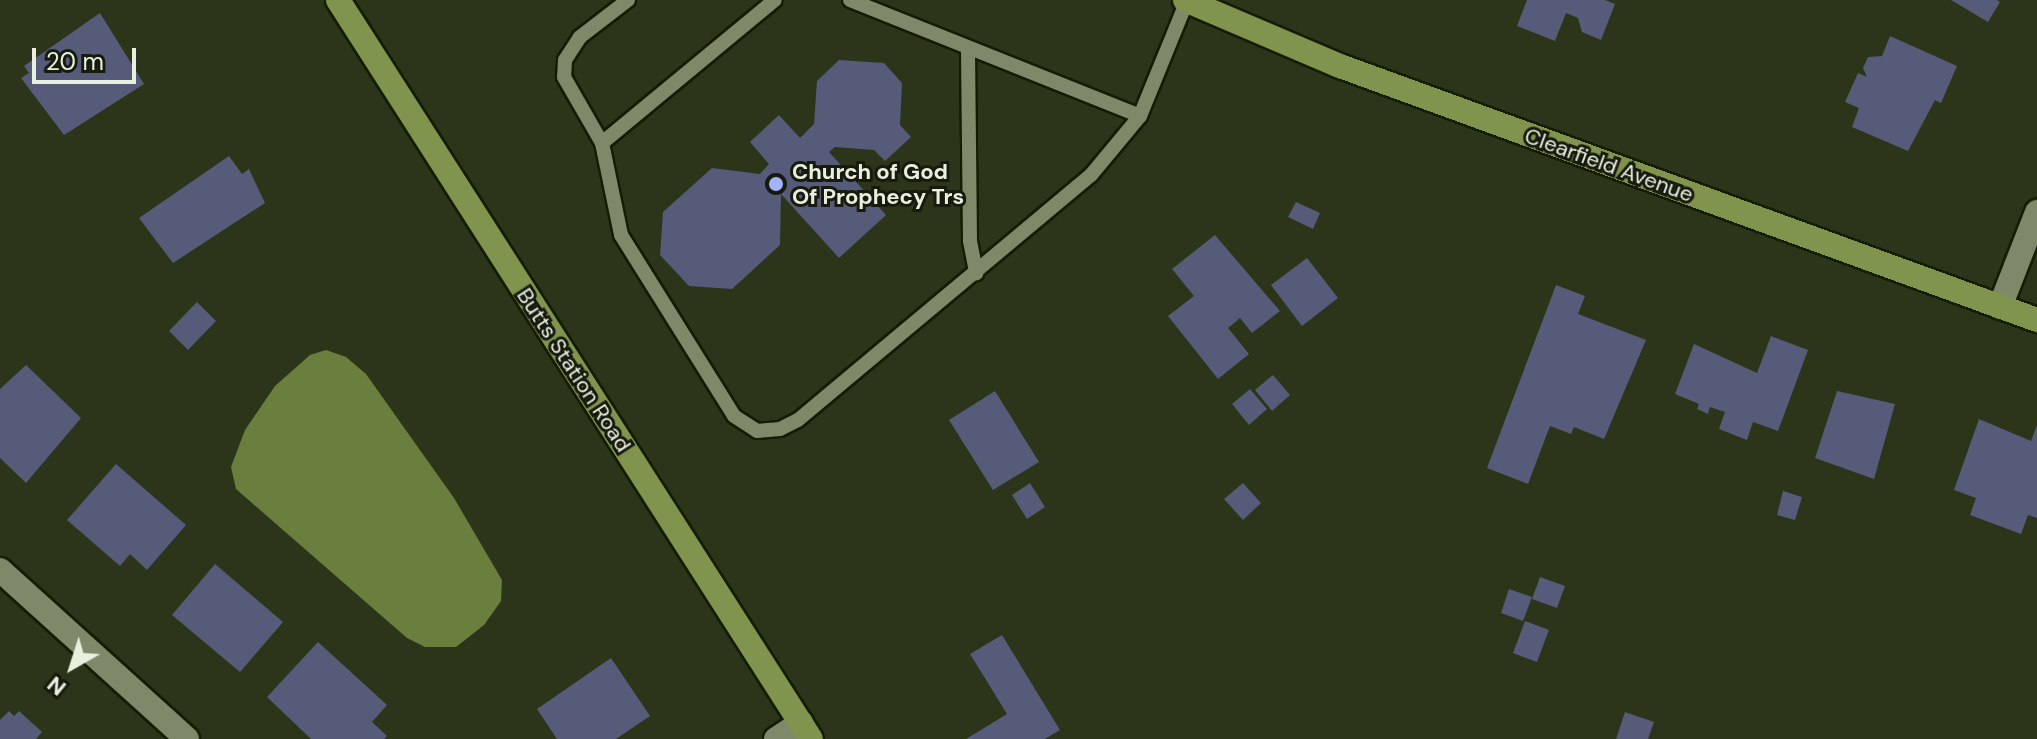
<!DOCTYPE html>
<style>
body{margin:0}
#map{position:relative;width:2037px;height:739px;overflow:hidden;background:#2c3519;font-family:"DM Sans",sans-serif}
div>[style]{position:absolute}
.water>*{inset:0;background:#6a7e3e}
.building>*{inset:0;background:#555b78}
.roads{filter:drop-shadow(2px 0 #141c02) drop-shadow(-2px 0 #141c02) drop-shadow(0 2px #141c02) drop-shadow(0 -2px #141c02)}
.lane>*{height:14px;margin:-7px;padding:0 7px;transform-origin:7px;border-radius:7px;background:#7d8969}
.street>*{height:24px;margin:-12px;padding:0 12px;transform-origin:12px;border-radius:12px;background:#7d8969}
.secondary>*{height:24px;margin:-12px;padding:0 12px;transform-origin:12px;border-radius:12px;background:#81944e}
.dots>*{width:22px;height:22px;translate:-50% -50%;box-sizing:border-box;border:4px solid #161b0e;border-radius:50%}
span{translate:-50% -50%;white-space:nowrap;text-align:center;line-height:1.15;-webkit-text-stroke:6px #161b0e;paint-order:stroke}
.street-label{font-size:22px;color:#e9efde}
.poi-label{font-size:22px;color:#e9efde;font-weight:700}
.left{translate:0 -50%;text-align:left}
.north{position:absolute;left:32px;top:627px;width:80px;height:80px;-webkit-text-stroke:6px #161b0e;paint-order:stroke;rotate:219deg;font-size:22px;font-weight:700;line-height:32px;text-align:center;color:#e9efde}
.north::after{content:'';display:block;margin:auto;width:28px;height:36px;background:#e9efde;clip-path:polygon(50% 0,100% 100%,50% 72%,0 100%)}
.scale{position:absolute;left:32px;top:48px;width:104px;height:36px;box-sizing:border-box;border:4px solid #e9efde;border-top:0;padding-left:10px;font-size:24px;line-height:28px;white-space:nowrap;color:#e9efde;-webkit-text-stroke:6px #161b0e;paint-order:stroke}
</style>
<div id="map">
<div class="water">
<div style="clip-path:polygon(326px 350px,346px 357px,366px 374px,454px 498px,502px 580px,501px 601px,484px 625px,456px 647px,425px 647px,407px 638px,236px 489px,231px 467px,245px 430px,275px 386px,310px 355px)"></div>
</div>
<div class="building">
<div style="clip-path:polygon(1527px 0,1605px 0,1615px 4px,1601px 40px,1582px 32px,1578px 18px,1566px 13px,1555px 41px,1517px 26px)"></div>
<div style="clip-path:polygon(1951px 0,1997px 0,2000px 2px,1988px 22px)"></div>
<div style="clip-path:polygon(100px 13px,144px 84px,64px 135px,21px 78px,29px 73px,24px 66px)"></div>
<div style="clip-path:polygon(1890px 36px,1957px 66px,1941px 103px,1935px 100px,1908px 151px,1852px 127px,1859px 108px,1845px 102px,1858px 73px,1867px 77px,1863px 68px,1868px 57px,1882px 56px)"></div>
<div style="clip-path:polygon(839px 60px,884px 63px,902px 83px,900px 125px,911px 137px,885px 161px,874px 150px,835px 147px,829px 152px,886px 215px,839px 258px,781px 194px,780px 245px,732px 289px,689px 286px,660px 255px,663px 212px,712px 168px,760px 174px,769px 164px,750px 142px,779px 115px,800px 138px,814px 124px,817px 81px)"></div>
<div style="clip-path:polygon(229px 156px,242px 174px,249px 169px,265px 203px,173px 263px,139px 218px)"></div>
<div style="clip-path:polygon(1296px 202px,1320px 213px,1313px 229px,1288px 217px)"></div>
<div style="clip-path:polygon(1215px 235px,1280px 311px,1252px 333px,1240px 318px,1228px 328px,1249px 354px,1218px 379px,1168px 316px,1194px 296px,1172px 269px)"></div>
<div style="clip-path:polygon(1307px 258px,1338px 298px,1302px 326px,1271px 285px)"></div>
<div style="clip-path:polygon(1556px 285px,1585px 296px,1578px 314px,1646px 340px,1604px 439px,1574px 427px,1571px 434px,1550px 426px,1528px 484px,1487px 468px)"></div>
<div style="clip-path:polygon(197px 302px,216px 321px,188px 350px,169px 331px)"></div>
<div style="clip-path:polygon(1771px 336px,1808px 350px,1778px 431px,1753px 422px,1747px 440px,1719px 429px,1725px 412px,1710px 407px,1708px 414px,1697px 409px,1699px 404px,1675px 394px,1694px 344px,1757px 373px)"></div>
<div style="clip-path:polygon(26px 365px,81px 418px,26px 483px,0 458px,0 389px)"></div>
<div style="clip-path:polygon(1273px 375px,1290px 395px,1272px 411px,1255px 390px)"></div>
<div style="clip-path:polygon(1250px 389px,1267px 409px,1249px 425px,1232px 404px)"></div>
<div style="clip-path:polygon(995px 391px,1039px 462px,993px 490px,949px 420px)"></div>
<div style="clip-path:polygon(1837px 391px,1895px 404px,1874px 479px,1815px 458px)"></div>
<div style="clip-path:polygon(1979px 419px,2031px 441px,2037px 425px,2037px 518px,2028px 515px,2021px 534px,1970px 515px,1976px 498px,1954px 490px)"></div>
<div style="clip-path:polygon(116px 464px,186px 525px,147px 570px,130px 554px,120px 566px,67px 520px)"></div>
<div style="clip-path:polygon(1030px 483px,1045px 507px,1027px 519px,1012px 495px)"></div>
<div style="clip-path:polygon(1243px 483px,1261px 503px,1243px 520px,1224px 499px)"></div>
<div style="clip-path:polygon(1783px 491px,1802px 497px,1795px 520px,1777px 515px)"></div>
<div style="clip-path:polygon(215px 564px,283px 622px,240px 672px,172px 615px)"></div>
<div style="clip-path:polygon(1540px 577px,1565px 586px,1557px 608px,1532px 599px)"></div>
<div style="clip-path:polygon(1509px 589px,1532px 597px,1523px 621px,1501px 613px)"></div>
<div style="clip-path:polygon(1525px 621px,1549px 630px,1537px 662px,1513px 653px)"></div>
<div style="clip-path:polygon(1002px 635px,1060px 730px,1045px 739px,966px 739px,1007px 714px,970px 654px)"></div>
<div style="clip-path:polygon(318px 642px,387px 705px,372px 722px,387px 736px,384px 739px,311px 739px,267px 697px)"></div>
<div style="clip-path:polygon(611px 658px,650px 716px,616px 739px,557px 739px,537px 709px)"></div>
<div style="clip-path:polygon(9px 711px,14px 716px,19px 711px,42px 732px,36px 739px,0 739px,0 720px)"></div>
<div style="clip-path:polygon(1625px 712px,1654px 722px,1648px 739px,1616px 739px)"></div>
</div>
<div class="roads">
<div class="lane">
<div style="left:628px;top:0;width:61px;rotate:142.4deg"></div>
<div style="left:580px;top:37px;width:27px;rotate:123deg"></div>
<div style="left:565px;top:60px;width:17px;rotate:93deg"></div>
<div style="left:564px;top:77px;width:76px;rotate:60.1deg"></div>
<div style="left:602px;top:143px;width:94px;rotate:78.3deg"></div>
<div style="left:621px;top:235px;width:213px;rotate:58deg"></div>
<div style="left:734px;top:416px;width:27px;rotate:33deg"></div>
<div style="left:757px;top:431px;width:23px;rotate:-5deg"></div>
<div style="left:780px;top:429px;width:20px;rotate:-27deg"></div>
<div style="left:798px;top:420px;width:382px;rotate:-39.9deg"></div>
<div style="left:1091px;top:175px;width:77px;rotate:-50.3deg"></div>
<div style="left:1140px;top:116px;width:124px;rotate:-67.8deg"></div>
<div style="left:850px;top:0;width:312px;rotate:21.8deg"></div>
<div style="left:968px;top:50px;width:191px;rotate:89.4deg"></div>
<div style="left:970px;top:241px;width:33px;rotate:79deg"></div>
<div style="left:602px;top:143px;width:224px;rotate:-39.6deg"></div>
</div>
<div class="street">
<div style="left:2000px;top:307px;width:102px;rotate:-68.7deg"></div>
<div style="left:0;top:570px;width:252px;rotate:42.1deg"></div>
<div style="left:776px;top:739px;width:30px;rotate:-33deg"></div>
</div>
<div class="secondary">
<div style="left:338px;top:0;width:877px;rotate:57.38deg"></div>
<div style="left:1185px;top:0;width:168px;rotate:23.1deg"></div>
<div style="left:1340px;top:66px;width:742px;rotate:20.02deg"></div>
</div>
</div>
<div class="dots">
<div style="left:776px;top:184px;background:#a2b2fd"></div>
</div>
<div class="street-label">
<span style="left:1609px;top:165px;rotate:20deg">Clearfield Avenue</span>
<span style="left:574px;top:370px;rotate:57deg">Butts Station Road</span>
</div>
<div class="poi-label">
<span class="left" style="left:792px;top:184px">Church of God<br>Of Prophecy Trs</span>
</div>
<div class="north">N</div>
<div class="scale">20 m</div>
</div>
